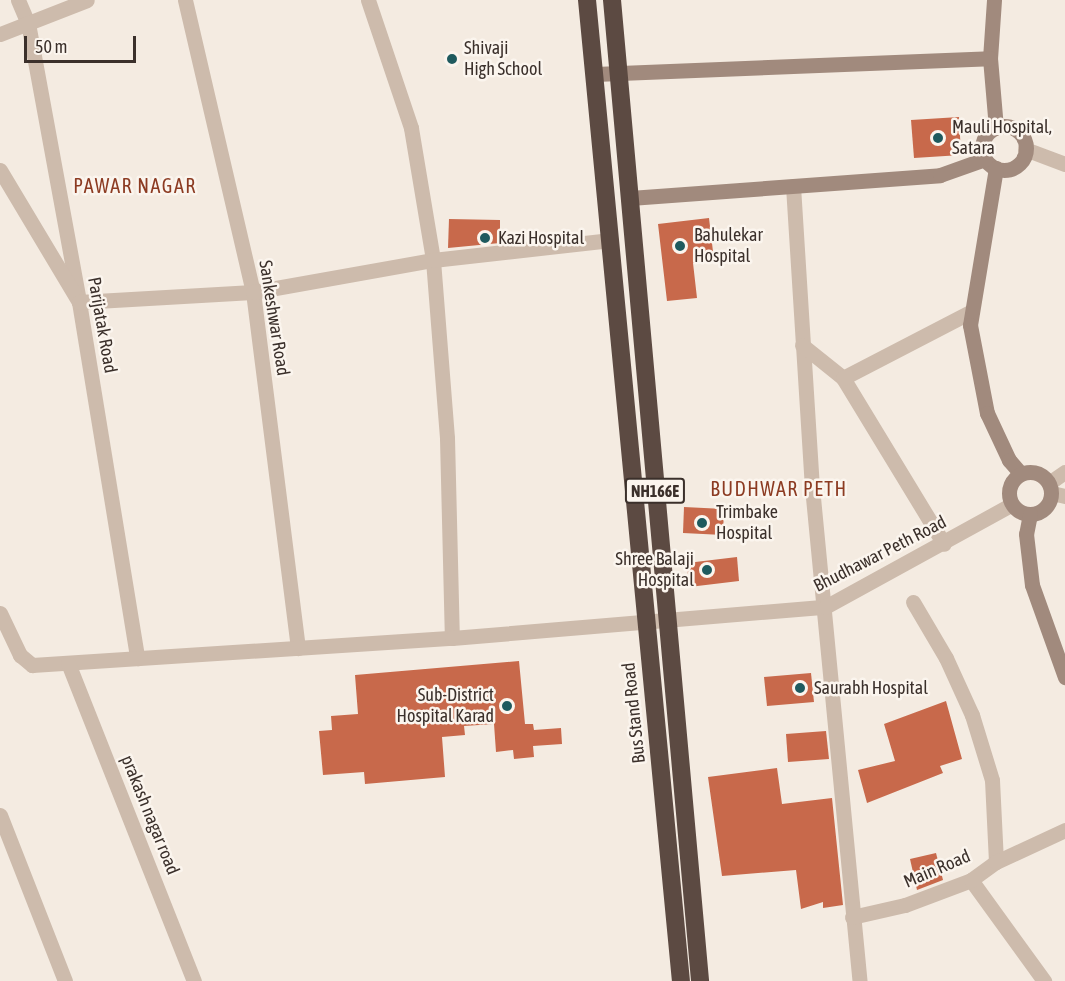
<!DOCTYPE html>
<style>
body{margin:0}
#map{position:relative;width:1065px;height:981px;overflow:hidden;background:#f4ebe1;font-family:"Asap Condensed",sans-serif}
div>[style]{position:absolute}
.building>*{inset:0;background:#c8694b}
.street>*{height:15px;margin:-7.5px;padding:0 7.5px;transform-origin:7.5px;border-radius:7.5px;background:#cdbbac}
.secondary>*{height:15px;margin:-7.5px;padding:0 7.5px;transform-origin:7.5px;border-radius:7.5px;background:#a18a7d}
.secondary>.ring{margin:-7.5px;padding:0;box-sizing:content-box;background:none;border:15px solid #a18a7d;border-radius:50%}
.highway>*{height:18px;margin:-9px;padding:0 9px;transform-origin:9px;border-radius:9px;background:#5c4a42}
.dots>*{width:16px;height:16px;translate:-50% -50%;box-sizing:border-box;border:3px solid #fbf5ee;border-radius:50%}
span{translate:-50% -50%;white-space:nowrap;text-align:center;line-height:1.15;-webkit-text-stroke:5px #fbf5ee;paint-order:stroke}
.shield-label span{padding:2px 4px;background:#fbf5ee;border:2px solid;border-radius:4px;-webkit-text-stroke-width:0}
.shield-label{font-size:16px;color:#3b302b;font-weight:700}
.poi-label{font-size:18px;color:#3b302b}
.left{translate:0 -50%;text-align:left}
.right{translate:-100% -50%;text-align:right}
.street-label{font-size:18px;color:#3b302b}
.neighbourhood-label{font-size:20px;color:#8c3b22;letter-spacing:1.5px}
.scale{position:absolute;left:24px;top:36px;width:112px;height:27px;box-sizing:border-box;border:3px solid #3b302b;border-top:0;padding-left:8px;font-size:18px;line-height:21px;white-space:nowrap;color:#3b302b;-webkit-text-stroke:4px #fbf5ee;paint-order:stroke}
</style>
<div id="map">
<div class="building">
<div style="clip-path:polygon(959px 117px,961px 155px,914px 158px,911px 120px)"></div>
<div style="clip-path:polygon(709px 218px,714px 260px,693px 263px,697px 298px,667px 301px,658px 224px)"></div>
<div style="clip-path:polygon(449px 219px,500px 220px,500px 243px,448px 248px)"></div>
<div style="clip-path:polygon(684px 507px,724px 509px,723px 535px,683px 533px)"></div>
<div style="clip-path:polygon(737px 557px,739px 581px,689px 587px,687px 563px)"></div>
<div style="clip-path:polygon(519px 661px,525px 724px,533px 724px,534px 730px,561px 728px,562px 744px,533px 746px,534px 757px,514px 759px,513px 750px,496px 752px,494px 724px,464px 726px,465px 735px,442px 737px,445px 777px,365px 784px,364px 772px,323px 775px,319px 731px,332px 730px,331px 716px,358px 714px,355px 675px)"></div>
<div style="clip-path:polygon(811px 673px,814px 702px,767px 706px,764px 677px)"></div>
<div style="clip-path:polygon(946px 701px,962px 759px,940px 766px,943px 773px,867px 803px,858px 770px,895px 761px,884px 724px)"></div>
<div style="clip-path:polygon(826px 731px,829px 759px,788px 762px,786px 734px)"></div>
<div style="clip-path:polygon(777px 768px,782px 804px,832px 798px,843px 905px,823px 908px,823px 902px,801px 909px,796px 870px,722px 876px,708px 777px)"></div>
<div style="clip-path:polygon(936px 853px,943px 880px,917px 890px,910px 859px)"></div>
</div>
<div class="street">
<div style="left:18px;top:0;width:25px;rotate:67deg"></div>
<div style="left:28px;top:23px;width:284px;rotate:79.6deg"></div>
<div style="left:79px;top:302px;width:361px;rotate:80.7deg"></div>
<div style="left:185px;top:0;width:300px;rotate:76.9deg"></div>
<div style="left:253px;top:292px;width:359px;rotate:82.8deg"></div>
<div style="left:368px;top:0;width:135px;rotate:71.4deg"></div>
<div style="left:411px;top:128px;width:134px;rotate:80.5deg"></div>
<div style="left:433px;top:260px;width:179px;rotate:85.5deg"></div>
<div style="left:447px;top:438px;width:200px;rotate:88.6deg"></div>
<div style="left:0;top:34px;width:93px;rotate:-21.3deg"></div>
<div style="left:1025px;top:149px;width:43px;rotate:20.6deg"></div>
<div style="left:0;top:170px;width:154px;rotate:59.1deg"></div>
<div style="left:79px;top:302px;width:174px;rotate:-3.3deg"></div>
<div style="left:253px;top:292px;width:183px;rotate:-10.1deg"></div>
<div style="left:433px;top:260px;width:179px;rotate:-6.4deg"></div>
<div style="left:793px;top:186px;width:302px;rotate:86.4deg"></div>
<div style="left:812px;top:487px;width:496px;rotate:84.5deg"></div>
<div style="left:802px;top:345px;width:53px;rotate:38.8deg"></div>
<div style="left:843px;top:378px;width:194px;rotate:58.7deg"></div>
<div style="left:843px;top:378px;width:145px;rotate:-27.4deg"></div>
<div style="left:1049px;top:483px;width:19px;rotate:-35deg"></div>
<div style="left:1052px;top:493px;width:13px;rotate:13deg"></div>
<div style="left:913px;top:602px;width:65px;rotate:59.5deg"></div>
<div style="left:946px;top:658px;width:63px;rotate:65.5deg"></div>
<div style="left:972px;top:715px;width:68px;rotate:72.9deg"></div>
<div style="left:992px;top:780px;width:82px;rotate:87.2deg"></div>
<div style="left:0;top:613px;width:47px;rotate:64.5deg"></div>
<div style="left:20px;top:655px;width:16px;rotate:40deg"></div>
<div style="left:32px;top:665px;width:421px;rotate:-3.7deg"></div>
<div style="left:452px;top:638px;width:374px;rotate:-4.8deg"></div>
<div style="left:825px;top:607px;width:213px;rotate:-28.8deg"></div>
<div style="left:68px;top:663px;width:342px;rotate:68.4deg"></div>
<div style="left:0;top:815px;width:178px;rotate:68.6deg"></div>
<div style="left:971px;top:880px;width:125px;rotate:54.1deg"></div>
<div style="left:852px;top:917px;width:54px;rotate:-12.8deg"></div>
<div style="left:905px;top:905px;width:71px;rotate:-20.7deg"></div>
<div style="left:971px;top:880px;width:31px;rotate:-36deg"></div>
<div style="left:996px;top:862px;width:76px;rotate:-24.9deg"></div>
</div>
<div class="secondary">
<div style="left:994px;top:0;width:58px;rotate:93.9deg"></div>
<div style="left:990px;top:58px;width:70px;rotate:85.1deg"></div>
<div style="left:595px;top:74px;width:395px;rotate:-2.3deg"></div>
<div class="ring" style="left:982px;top:126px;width:29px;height:29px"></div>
<div style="left:996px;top:168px;width:159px;rotate:99.4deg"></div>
<div style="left:970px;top:325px;width:90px;rotate:79.1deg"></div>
<div style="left:987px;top:413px;width:52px;rotate:64.9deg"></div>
<div style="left:1009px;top:460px;width:18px;rotate:49deg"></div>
<div style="left:630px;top:198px;width:311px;rotate:-4.2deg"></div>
<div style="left:940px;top:175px;width:48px;rotate:-19.6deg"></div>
<div class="ring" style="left:1009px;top:472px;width:27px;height:27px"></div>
<div style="left:1030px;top:514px;width:20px;rotate:101deg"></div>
<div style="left:1026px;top:534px;width:51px;rotate:83.3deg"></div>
<div style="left:1032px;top:585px;width:98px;rotate:70.3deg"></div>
</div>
<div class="highway">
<div style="left:587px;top:0;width:985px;rotate:84.53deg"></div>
<div style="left:612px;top:0;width:985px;rotate:84.87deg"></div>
</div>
<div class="dots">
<div style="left:452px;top:59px;background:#1f5a5e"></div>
<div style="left:938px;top:138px;background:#1f5a5e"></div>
<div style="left:485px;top:238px;background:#1f5a5e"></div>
<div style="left:680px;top:246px;background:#1f5a5e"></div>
<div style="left:702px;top:523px;background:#1f5a5e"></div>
<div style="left:707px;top:570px;background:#1f5a5e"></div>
<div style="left:800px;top:688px;background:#1f5a5e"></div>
<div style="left:507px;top:706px;background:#1f5a5e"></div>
</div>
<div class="shield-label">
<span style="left:655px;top:491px">NH166E</span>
</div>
<div class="poi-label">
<span class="left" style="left:464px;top:59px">Shivaji<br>High School</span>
<span class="left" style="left:952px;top:138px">Mauli Hospital,<br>Satara</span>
<span class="left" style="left:694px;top:246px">Bahulekar<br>Hospital</span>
<span class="left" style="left:498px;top:238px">Kazi Hospital</span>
<span class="left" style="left:716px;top:523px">Trimbake<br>Hospital</span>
<span class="right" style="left:694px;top:570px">Shree Balaji<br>Hospital</span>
<span class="left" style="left:814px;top:688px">Saurabh Hospital</span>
<span class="right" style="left:494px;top:706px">Sub-District<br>Hospital Karad</span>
</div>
<div class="street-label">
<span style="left:274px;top:318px;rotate:81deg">Sankeshwar Road</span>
<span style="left:102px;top:325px;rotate:80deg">Parijatak Road</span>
<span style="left:880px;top:554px;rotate:-27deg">Bhudhawar Peth Road</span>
<span style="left:634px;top:713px;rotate:-96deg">Bus Stand Road</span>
<span style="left:150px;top:815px;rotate:68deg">prakash nagar road</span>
<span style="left:937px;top:869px;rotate:-23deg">Main Road</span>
</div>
<div class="neighbourhood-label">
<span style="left:135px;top:185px">PAWAR NAGAR</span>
<span style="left:779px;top:488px">BUDHWAR PETH</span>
</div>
<div class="scale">50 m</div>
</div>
